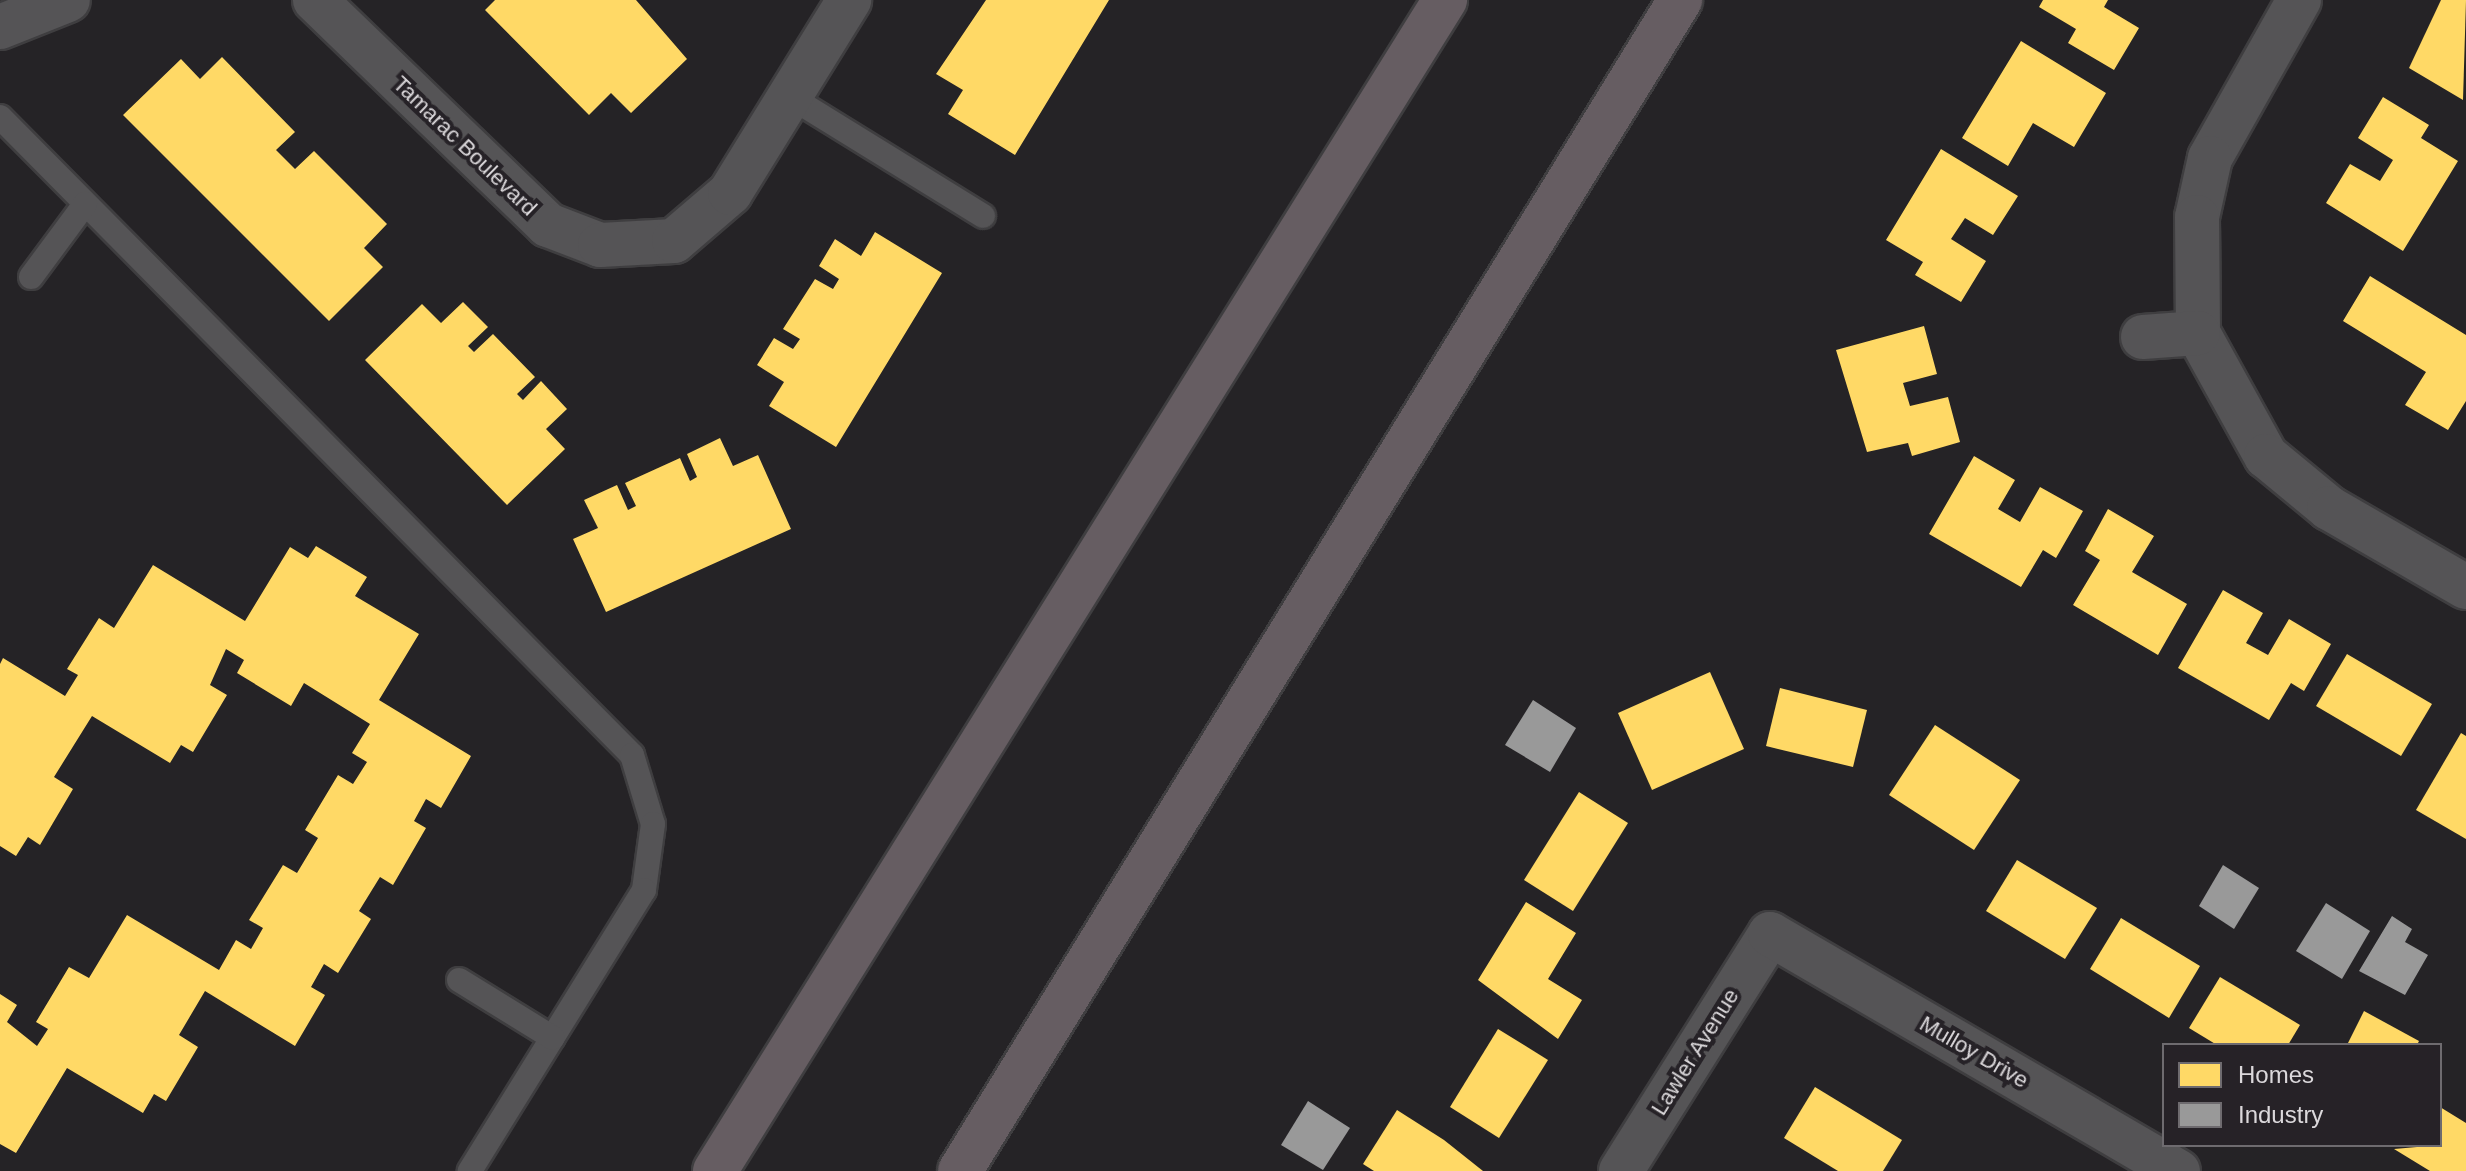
<!DOCTYPE html>
<style>
body{margin:0}
#map{position:relative;width:2466px;height:1171px;overflow:hidden;background:#252326;font-family:Helvetica,sans-serif}
div>[style]{position:absolute}
.homes>*{inset:0;background:#ffd966}
.industry>*{inset:0;background:#999}
.roads{filter:drop-shadow(2px 0 #3f3e40) drop-shadow(-2px 0 #3f3e40) drop-shadow(0 2px #3f3e40) drop-shadow(0 -2px #3f3e40)}
.lane>*{height:24px;margin:-12px;padding:0 12px;transform-origin:12px;border-radius:12px;background:#555456}
.street>*{height:44px;margin:-22px;padding:0 22px;transform-origin:22px;border-radius:22px;background:#555456}
.highway>*{height:44px;margin:-22px;padding:0 22px;transform-origin:22px;border-radius:22px;background:#665d62}
span{translate:-50% -50%;white-space:nowrap;text-align:center;line-height:1.15;-webkit-text-stroke:8px #262227;paint-order:stroke}
.street-label{font-size:22px;color:#dbd8db}
.legend{position:absolute;left:2162px;top:1043px;width:280px;height:104px;box-sizing:border-box;background:#262227;border:2px solid #6e6b6f;margin:0;padding:10px 14px;list-style:none;font-size:24px;color:#dbd8db}
.legend li{display:flex;align-items:center;gap:16px;height:40px}
.legend b{width:40px;border:2px solid #6e6b6f}
</style>
<div id="map">
<div class="homes">
<div style="clip-path:polygon(495px 0,636px 0,687px 59px,631px 113px,611px 93px,589px 115px,485px 10px)"></div>
<div style="clip-path:polygon(986px 0,1109px 0,1015px 155px,948px 114px,963px 90px,936px 74px)"></div>
<div style="clip-path:polygon(2043px 0,2108px 0,2104px 7px,2139px 28px,2114px 70px,2068px 43px,2076px 29px,2039px 7px)"></div>
<div style="clip-path:polygon(2441px 0,2466px 0,2463px 100px,2409px 68px)"></div>
<div style="clip-path:polygon(2021px 41px,2106px 93px,2074px 147px,2033px 123px,2008px 166px,1962px 138px)"></div>
<div style="clip-path:polygon(222px 57px,295px 132px,276px 150px,295px 169px,314px 151px,387px 224px,364px 248px,383px 267px,329px 321px,123px 115px,181px 59px,200px 79px)"></div>
<div style="clip-path:polygon(2383px 97px,2429px 125px,2421px 138px,2458px 161px,2403px 251px,2326px 203px,2350px 164px,2380px 181px,2393px 160px,2358px 138px)"></div>
<div style="clip-path:polygon(1941px 149px,2018px 196px,1993px 235px,1965px 218px,1951px 239px,1986px 261px,1961px 302px,1915px 275px,1923px 262px,1886px 240px)"></div>
<div style="clip-path:polygon(875px 232px,942px 273px,836px 447px,769px 406px,784px 382px,757px 365px,774px 338px,793px 349px,800px 339px,783px 329px,815px 279px,833px 289px,839px 279px,819px 266px,835px 239px,861px 256px)"></div>
<div style="clip-path:polygon(2370px 276px,2466px 335px,2466px 401px,2448px 430px,2405px 405px,2426px 372px,2343px 321px)"></div>
<div style="clip-path:polygon(463px 302px,488px 327px,468px 346px,474px 352px,493px 334px,535px 377px,517px 394px,523px 400px,541px 381px,567px 409px,546px 429px,565px 449px,507px 505px,365px 360px,422px 304px,441px 323px)"></div>
<div style="clip-path:polygon(1924px 326px,1937px 374px,1903px 383px,1910px 406px,1948px 397px,1960px 442px,1912px 456px,1908px 443px,1867px 452px,1836px 350px)"></div>
<div style="clip-path:polygon(720px 438px,733px 466px,758px 455px,791px 529px,606px 612px,573px 539px,598px 528px,584px 500px,617px 485px,628px 510px,636px 506px,625px 483px,680px 458px,690px 481px,697px 477px,687px 454px)"></div>
<div style="clip-path:polygon(1974px 456px,2015px 480px,1998px 509px,2020px 522px,2040px 487px,2083px 511px,2056px 558px,2043px 550px,2021px 587px,1929px 534px)"></div>
<div style="clip-path:polygon(2108px 509px,2154px 536px,2132px 572px,2187px 604px,2158px 655px,2073px 605px,2100px 560px,2085px 551px)"></div>
<div style="clip-path:polygon(316px 546px,367px 577px,355px 596px,419px 634px,379px 700px,471px 756px,441px 808px,426px 799px,414px 821px,426px 828px,393px 885px,380px 877px,359px 911px,371px 919px,338px 973px,324px 964px,311px 987px,325px 995px,295px 1046px,205px 991px,179px 1035px,198px 1047px,166px 1101px,154px 1094px,143px 1113px,67px 1068px,16px 1153px,0 1144px,0 994px,17px 1005px,7px 1022px,37px 1046px,48px 1029px,36px 1022px,69px 967px,89px 978px,127px 915px,219px 970px,236px 940px,251px 949px,263px 928px,249px 920px,283px 865px,297px 873px,318px 838px,305px 830px,338px 775px,353px 784px,367px 762px,352px 753px,370px 724px,304px 683px,291px 706px,237px 673px,244px 660px,226px 649px,210px 685px,227px 695px,193px 752px,181px 745px,170px 763px,92px 716px,54px 777px,73px 789px,40px 845px,28px 837px,16px 856px,0 846px,0 664px,3px 658px,65px 696px,78px 675px,67px 669px,99px 618px,114px 628px,153px 565px,245px 621px,290px 547px,308px 558px)"></div>
<div style="clip-path:polygon(2223px 590px,2263px 613px,2246px 643px,2268px 655px,2289px 619px,2331px 644px,2304px 691px,2291px 683px,2269px 720px,2178px 668px)"></div>
<div style="clip-path:polygon(2347px 654px,2432px 704px,2401px 756px,2316px 706px)"></div>
<div style="clip-path:polygon(1710px 672px,1744px 749px,1652px 790px,1618px 713px)"></div>
<div style="clip-path:polygon(1780px 688px,1867px 710px,1853px 767px,1766px 746px)"></div>
<div style="clip-path:polygon(1935px 725px,2020px 780px,1974px 850px,1889px 795px)"></div>
<div style="clip-path:polygon(2461px 733px,2466px 736px,2466px 839px,2416px 810px)"></div>
<div style="clip-path:polygon(1579px 792px,1628px 823px,1573px 911px,1524px 880px)"></div>
<div style="clip-path:polygon(2017px 860px,2097px 908px,2065px 959px,1986px 911px)"></div>
<div style="clip-path:polygon(1526px 902px,1576px 933px,1548px 979px,1582px 1000px,1558px 1039px,1478px 980px)"></div>
<div style="clip-path:polygon(2121px 918px,2200px 966px,2169px 1018px,2090px 969px)"></div>
<div style="clip-path:polygon(2220px 977px,2300px 1025px,2288px 1045px,2217px 1045px,2189px 1028px)"></div>
<div style="clip-path:polygon(2364px 1011px,2419px 1041px,2417px 1045px,2347px 1045px)"></div>
<div style="clip-path:polygon(1498px 1029px,1548px 1060px,1499px 1138px,1450px 1107px)"></div>
<div style="clip-path:polygon(1815px 1087px,1902px 1140px,1883px 1171px,1838px 1171px,1784px 1138px)"></div>
<div style="clip-path:polygon(2440px 1107px,2466px 1123px,2466px 1171px,2430px 1171px,2394px 1149px,2440px 1145px)"></div>
<div style="clip-path:polygon(1397px 1110px,1444px 1140px,1483px 1171px,1374px 1171px,1363px 1164px)"></div>
</div>
<div class="industry">
<div style="clip-path:polygon(1533px 700px,1576px 728px,1550px 772px,1505px 745px)"></div>
<div style="clip-path:polygon(2223px 865px,2259px 888px,2234px 929px,2199px 906px)"></div>
<div style="clip-path:polygon(2326px 903px,2370px 931px,2342px 979px,2296px 951px)"></div>
<div style="clip-path:polygon(2392px 916px,2412px 929px,2405px 942px,2428px 955px,2405px 995px,2359px 971px)"></div>
<div style="clip-path:polygon(1308px 1101px,1350px 1128px,1323px 1170px,1281px 1145px)"></div>
</div>
<div class="roads">
<div class="lane">
<div style="left:789px;top:96px;width:228px;rotate:31.7deg"></div>
<div style="left:0;top:117px;width:898px;rotate:45.27deg"></div>
<div style="left:632px;top:755px;width:72px;rotate:73.1deg"></div>
<div style="left:653px;top:824px;width:67px;rotate:97.8deg"></div>
<div style="left:644px;top:890px;width:331px;rotate:121.8deg"></div>
<div style="left:31px;top:277px;width:91px;rotate:-53.5deg"></div>
<div style="left:459px;top:980px;width:110px;rotate:31.7deg"></div>
</div>
<div class="street">
<div style="left:315px;top:0;width:324px;rotate:44deg"></div>
<div style="left:548px;top:225px;width:56px;rotate:21deg"></div>
<div style="left:600px;top:245px;width:74px;rotate:-3.1deg"></div>
<div style="left:674px;top:241px;width:74px;rotate:-40.6deg"></div>
<div style="left:730px;top:193px;width:227px;rotate:-58.3deg"></div>
<div style="left:2299px;top:0;width:181px;rotate:119.4deg"></div>
<div style="left:2210px;top:158px;width:60px;rotate:102.4deg"></div>
<div style="left:2197px;top:217px;width:116px;rotate:89.5deg"></div>
<div style="left:2198px;top:333px;width:141px;rotate:61.1deg"></div>
<div style="left:2266px;top:456px;width:82px;rotate:39.5deg"></div>
<div style="left:2329px;top:508px;width:158px;rotate:30deg"></div>
<div style="left:0;top:27px;width:73px;rotate:-21.7deg"></div>
<div style="left:2143px;top:337px;width:55px;rotate:-4.2deg"></div>
<div style="left:1621px;top:1171px;width:280px;rotate:-57.8deg"></div>
<div style="left:1770px;top:934px;width:472px;rotate:30.2deg"></div>
</div>
<div class="highway">
<div style="left:715px;top:1171px;width:1380px;rotate:-58.06deg"></div>
<div style="left:960px;top:1171px;width:1375px;rotate:-58.41deg"></div>
</div>
</div>
<div class="street-label">
<span style="left:465px;top:146px;rotate:44deg">Tamarac Boulevard</span>
<span style="left:1695px;top:1052px;rotate:-58deg">Lawler Avenue</span>
<span style="left:1974px;top:1052px;rotate:30deg">Mulloy Drive</span>
</div>
<ul class="legend">
<li><b style="height:22px;background:#ffd966"></b>Homes</li>
<li><b style="height:22px;background:#999"></b>Industry</li>
</ul>
</div>
